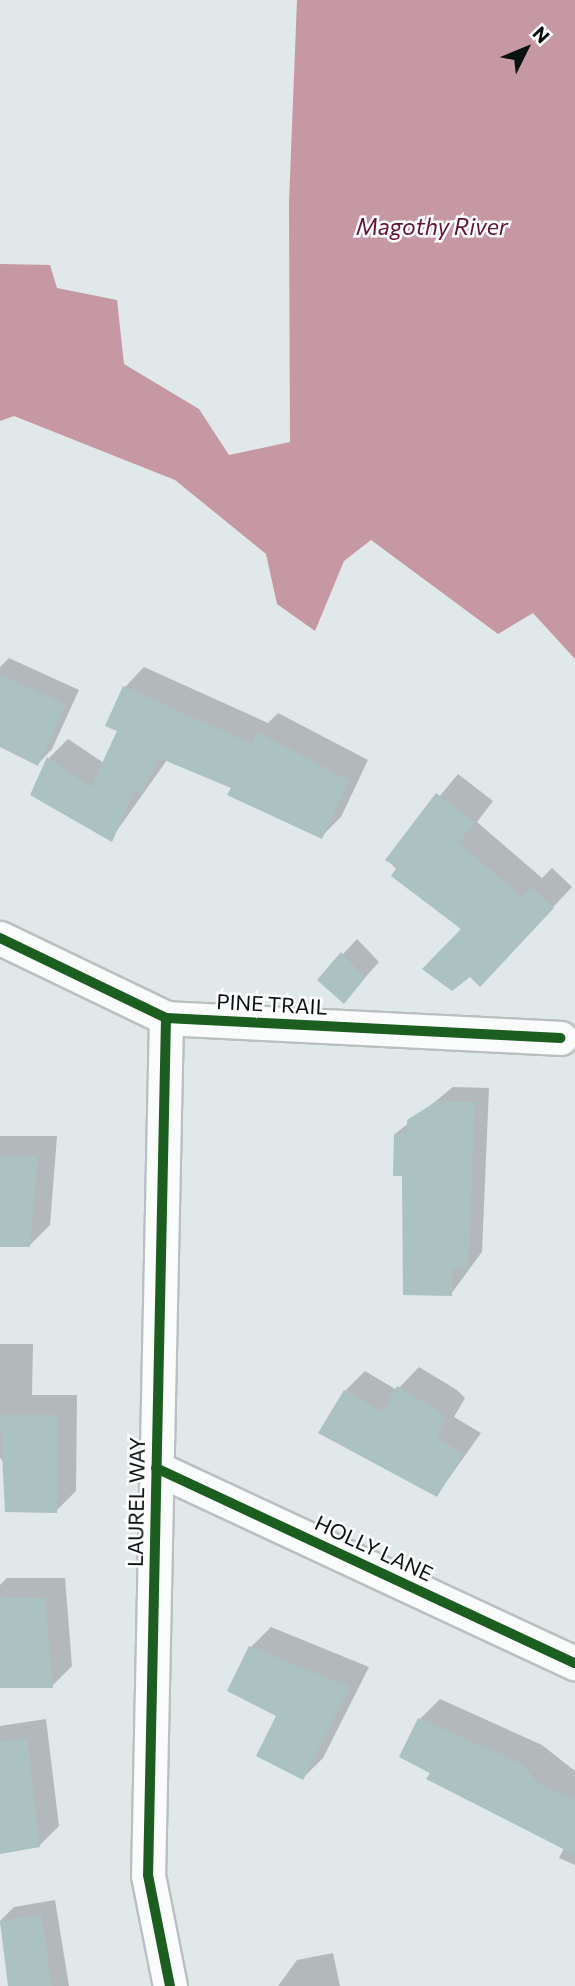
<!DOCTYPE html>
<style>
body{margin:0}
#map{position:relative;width:575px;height:1986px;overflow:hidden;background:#e0e8e9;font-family:Commissioner,sans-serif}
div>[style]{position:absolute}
.water>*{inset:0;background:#c598a4}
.shadow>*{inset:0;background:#0003}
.building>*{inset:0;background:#abc1c2}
.roads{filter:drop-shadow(2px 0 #bac0c1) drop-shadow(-2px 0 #bac0c1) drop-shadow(0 2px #bac0c1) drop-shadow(0 -2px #bac0c1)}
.minor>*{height:33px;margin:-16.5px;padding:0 16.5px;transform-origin:16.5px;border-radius:16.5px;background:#fafcfc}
.cycleway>*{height:10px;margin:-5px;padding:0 5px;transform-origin:5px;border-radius:5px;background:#1b5e20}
span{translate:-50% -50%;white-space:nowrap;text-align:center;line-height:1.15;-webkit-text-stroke:5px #fff;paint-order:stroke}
.street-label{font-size:21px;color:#0b1011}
.water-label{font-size:23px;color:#671233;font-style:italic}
.north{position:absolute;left:491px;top:14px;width:70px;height:70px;-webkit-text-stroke:5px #fff;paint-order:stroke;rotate:47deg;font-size:19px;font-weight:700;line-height:28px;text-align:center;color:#0b1011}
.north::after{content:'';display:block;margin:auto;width:24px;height:32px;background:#0b1011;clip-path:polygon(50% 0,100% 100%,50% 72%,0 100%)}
</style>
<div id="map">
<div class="water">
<div style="clip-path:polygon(297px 0,575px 0,575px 659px,533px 613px,498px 634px,371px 540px,344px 561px,315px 631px,277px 604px,266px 554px,175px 480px,14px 416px,0 421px,0 264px,50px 265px,57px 288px,117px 300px,124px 364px,199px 409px,229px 455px,290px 442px,289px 202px)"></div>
</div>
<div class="shadow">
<div style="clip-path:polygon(9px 658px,79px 690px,52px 749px,38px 764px,0 745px,0 667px)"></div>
<div style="clip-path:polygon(144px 667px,268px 723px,278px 713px,368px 760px,341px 817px,321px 837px,233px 787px,167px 760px,111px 839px,49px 758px,68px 739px,104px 763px,119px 730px,108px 725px,125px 687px)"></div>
<div style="clip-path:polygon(458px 774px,493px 801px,477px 822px,542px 878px,552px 868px,572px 887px,499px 965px,387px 860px)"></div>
<div style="clip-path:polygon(357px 939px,379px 962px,344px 1001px,319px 980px)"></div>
<div style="clip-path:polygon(453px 1087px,489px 1088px,482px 1252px,451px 1294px,403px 1174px,395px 1134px)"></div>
<div style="clip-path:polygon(0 1136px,57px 1136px,50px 1225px,30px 1245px,0 1245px)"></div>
<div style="clip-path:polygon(0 1344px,33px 1344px,32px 1395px,77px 1395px,76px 1491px,56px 1511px,0 1458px)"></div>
<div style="clip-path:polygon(419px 1367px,457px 1390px,465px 1398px,454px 1417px,481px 1433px,437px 1495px,345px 1391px,365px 1371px,397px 1390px)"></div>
<div style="clip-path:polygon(7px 1578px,65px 1578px,72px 1666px,52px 1686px,0 1686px,0 1585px)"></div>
<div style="clip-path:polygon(271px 1627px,369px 1667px,323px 1758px,303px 1778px,251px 1647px)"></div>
<div style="clip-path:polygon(440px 1699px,542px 1745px,575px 1771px,575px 1865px,559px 1858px,564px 1848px,401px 1757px,420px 1719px)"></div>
<div style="clip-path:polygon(46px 1719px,59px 1826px,39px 1846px,0 1852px,0 1726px)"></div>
<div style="clip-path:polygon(55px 1900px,69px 1986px,10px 1986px,0 1921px,14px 1907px)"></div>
<div style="clip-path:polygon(333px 1953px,340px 1986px,278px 1986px,297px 1960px)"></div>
</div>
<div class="building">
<div style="clip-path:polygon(0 674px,66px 705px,38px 766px,0 747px)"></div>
<div style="clip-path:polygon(123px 686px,252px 744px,257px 732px,349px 780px,322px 839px,227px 795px,231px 788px,159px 758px,142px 793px,135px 790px,112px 842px,30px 795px,47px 757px,91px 787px,117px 731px,105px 726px)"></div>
<div style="clip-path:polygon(436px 793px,475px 822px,459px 843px,522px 897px,531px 887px,554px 908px,480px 987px,470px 977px,452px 991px,422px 969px,461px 929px,391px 876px,397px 867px,385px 860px)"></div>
<div style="clip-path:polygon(341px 952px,365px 978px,344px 1004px,317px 980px)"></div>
<div style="clip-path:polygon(437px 1101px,475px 1102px,468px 1269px,452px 1268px,452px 1296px,403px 1295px,402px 1176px,393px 1176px,394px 1134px,407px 1134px,407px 1120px)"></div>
<div style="clip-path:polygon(0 1155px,38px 1156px,30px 1247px,0 1247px)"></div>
<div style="clip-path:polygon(397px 1386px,437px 1409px,446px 1419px,436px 1437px,463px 1454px,437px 1497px,318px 1433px,344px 1390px,382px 1412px)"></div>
<div style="clip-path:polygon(0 1415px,57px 1415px,57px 1513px,5px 1512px)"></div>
<div style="clip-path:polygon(0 1597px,45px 1598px,53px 1688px,0 1688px)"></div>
<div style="clip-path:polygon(249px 1646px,350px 1687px,303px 1780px,256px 1756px,276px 1716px,227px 1691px)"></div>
<div style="clip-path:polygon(418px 1718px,522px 1764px,538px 1783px,575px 1800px,575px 1855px,426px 1779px,430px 1773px,399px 1757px)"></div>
<div style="clip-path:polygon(27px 1738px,40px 1847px,0 1854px,0 1742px)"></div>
<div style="clip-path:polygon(41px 1914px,52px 1986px,8px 1986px,0 1921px)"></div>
</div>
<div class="roads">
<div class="minor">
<div style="left:0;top:938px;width:184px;rotate:25.7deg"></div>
<div style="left:166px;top:1018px;width:395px;rotate:2.9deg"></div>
<div style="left:166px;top:1018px;width:857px;rotate:91.2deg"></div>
<div style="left:148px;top:1875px;width:113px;rotate:78.8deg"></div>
<div style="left:156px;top:1468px;width:462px;rotate:25deg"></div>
</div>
</div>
<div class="cycleway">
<div style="left:0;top:938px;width:184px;rotate:25.7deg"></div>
<div style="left:166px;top:1018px;width:395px;rotate:2.9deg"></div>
<div style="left:166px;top:1018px;width:857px;rotate:91.2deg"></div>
<div style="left:148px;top:1875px;width:113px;rotate:78.8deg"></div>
<div style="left:156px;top:1468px;width:462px;rotate:25deg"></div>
</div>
<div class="street-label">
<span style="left:272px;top:1004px;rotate:3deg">PINE TRAIL</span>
<span style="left:136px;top:1502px;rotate:-89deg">LAUREL WAY</span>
<span style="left:374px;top:1548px;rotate:25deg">HOLLY LANE</span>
</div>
<div class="water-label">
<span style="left:432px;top:226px">Magothy River</span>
</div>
<div class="north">N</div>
</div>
